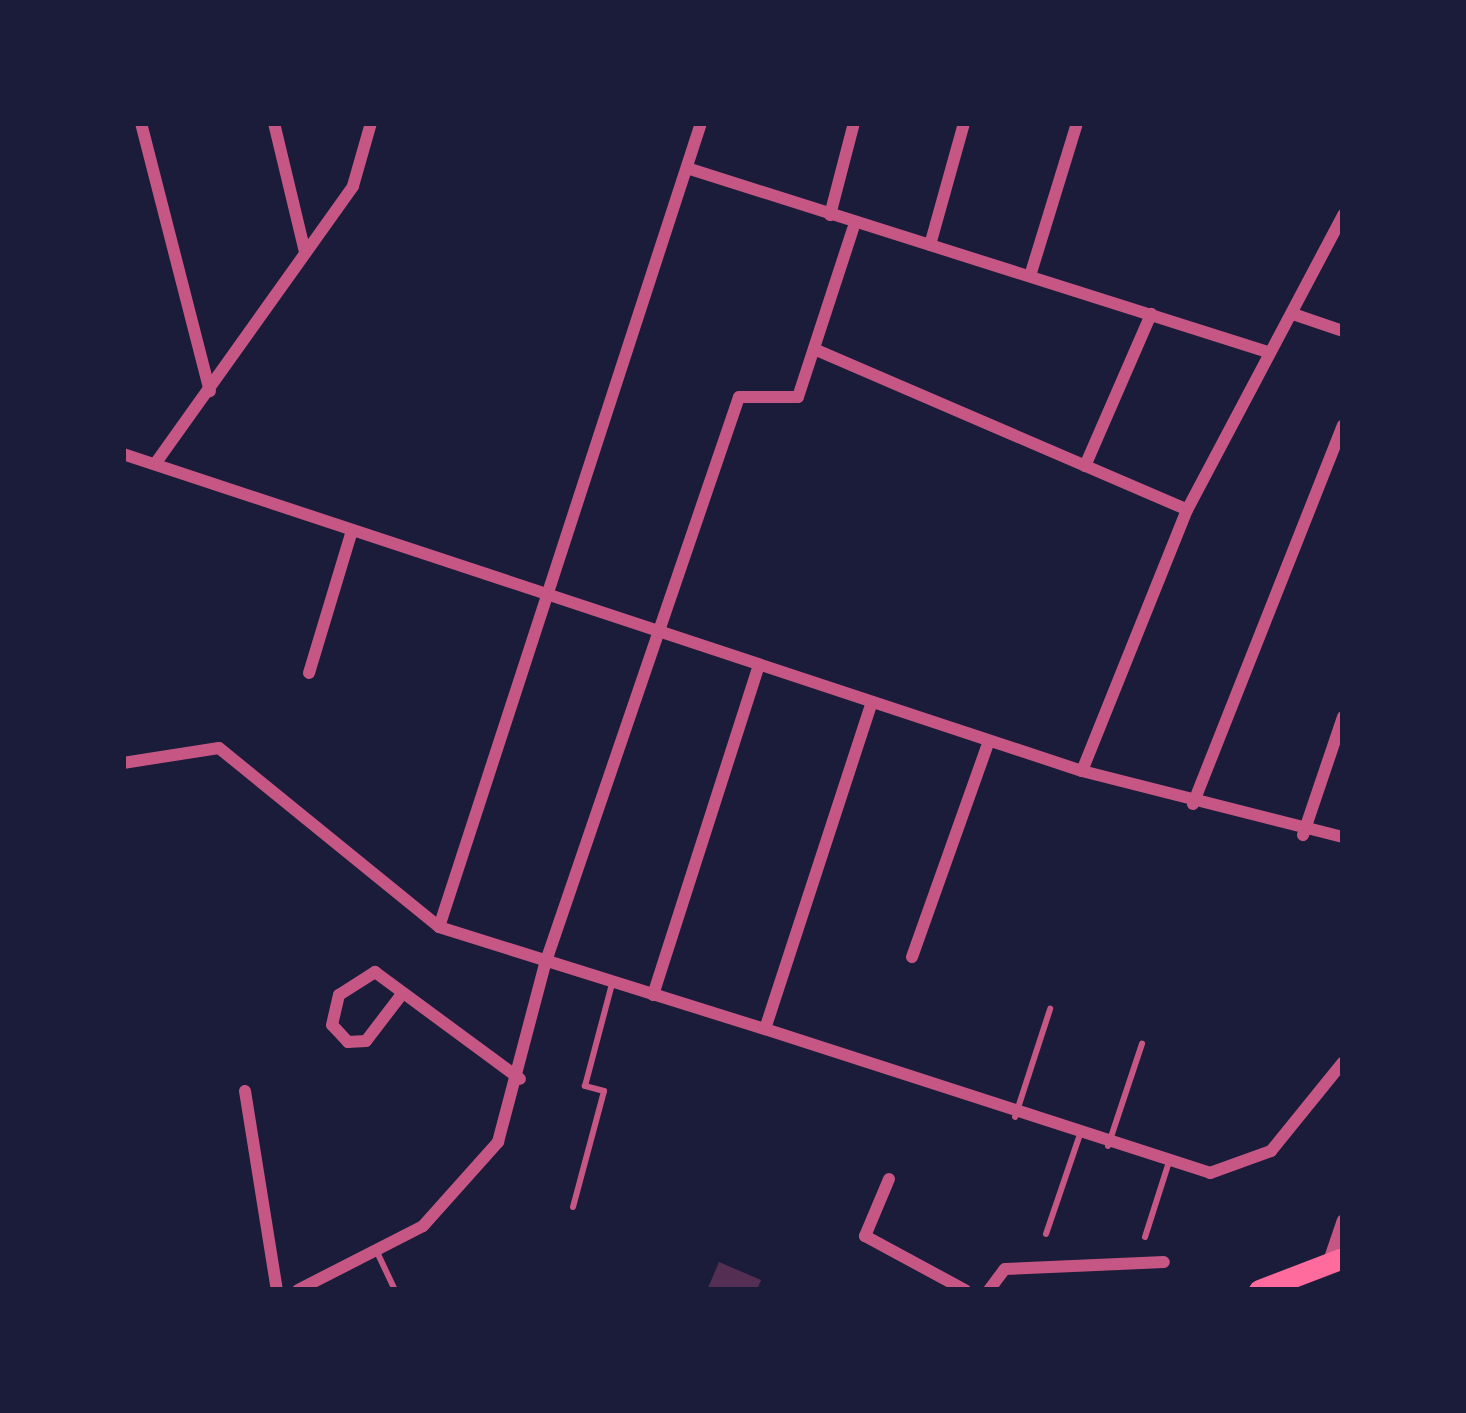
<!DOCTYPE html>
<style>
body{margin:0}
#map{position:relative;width:1466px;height:1413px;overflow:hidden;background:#1b1b3a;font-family:"Alegreya Sans",sans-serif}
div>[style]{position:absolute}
.building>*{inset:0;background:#542f53}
.service>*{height:6px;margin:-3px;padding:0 3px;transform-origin:3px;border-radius:3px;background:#c65784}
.minor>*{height:12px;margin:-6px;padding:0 6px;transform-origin:6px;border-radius:6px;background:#c65784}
.primary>*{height:21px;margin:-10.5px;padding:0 10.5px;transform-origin:10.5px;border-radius:10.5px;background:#ff6b9d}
span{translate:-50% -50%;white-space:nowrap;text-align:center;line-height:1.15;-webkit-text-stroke:12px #1b1b3a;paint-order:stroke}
.frame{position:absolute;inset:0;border:126px solid #1b1b3a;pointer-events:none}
</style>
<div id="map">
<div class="building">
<div style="clip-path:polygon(719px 1262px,761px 1280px,757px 1290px,708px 1288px)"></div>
</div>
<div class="service">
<div style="left:1015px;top:1117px;width:114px;rotate:-72deg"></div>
<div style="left:1108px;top:1146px;width:108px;rotate:-71.6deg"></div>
<div style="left:573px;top:1207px;width:120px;rotate:-75deg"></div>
<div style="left:604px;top:1091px;width:20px;rotate:-165deg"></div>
<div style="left:585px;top:1086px;width:106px;rotate:-75.2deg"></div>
<div style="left:1046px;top:1234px;width:102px;rotate:-71.2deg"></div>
<div style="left:1145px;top:1237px;width:76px;rotate:-72.3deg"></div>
<div style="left:377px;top:1252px;width:42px;rotate:64.7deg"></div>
</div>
<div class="minor">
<div style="left:141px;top:123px;width:277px;rotate:75.6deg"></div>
<div style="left:274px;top:123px;width:133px;rotate:76.5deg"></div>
<div style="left:690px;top:169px;width:606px;rotate:17.57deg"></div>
<div style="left:830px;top:215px;width:95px;rotate:-75.4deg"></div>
<div style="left:930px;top:245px;width:127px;rotate:-74.4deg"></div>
<div style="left:1030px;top:276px;width:160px;rotate:-72.9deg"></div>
<div style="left:1293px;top:314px;width:53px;rotate:18.8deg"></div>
<div style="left:814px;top:349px;width:406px;rotate:23.3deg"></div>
<div style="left:123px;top:454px;width:1010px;rotate:18.29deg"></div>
<div style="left:1082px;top:771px;width:269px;rotate:14.2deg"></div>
<div style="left:155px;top:464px;width:341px;rotate:-54.5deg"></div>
<div style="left:353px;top:186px;width:66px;rotate:-74.1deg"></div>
<div style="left:1085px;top:466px;width:166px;rotate:-66.5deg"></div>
<div style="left:309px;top:673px;width:148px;rotate:-73.2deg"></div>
<div style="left:123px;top:763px;width:97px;rotate:-8.9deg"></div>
<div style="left:219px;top:748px;width:284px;rotate:39.1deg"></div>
<div style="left:439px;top:927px;width:342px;rotate:17.4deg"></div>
<div style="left:765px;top:1029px;width:344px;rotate:-71.9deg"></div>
<div style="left:1082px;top:771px;width:281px;rotate:-68.1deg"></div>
<div style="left:1187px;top:510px;width:334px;rotate:-62.1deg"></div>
<div style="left:1193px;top:804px;width:407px;rotate:-68.4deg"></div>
<div style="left:1303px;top:835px;width:125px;rotate:-71.3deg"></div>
<div style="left:439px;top:927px;width:846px;rotate:-71.95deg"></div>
<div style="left:912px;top:957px;width:229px;rotate:-70.4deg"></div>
<div style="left:402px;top:994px;width:59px;rotate:127.5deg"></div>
<div style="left:366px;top:1041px;width:18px;rotate:177deg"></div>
<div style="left:348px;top:1042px;width:23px;rotate:-133deg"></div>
<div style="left:332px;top:1025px;width:31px;rotate:-77deg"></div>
<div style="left:339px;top:995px;width:43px;rotate:-32.6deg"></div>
<div style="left:375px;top:972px;width:180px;rotate:36.4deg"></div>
<div style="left:653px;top:995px;width:347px;rotate:-72.2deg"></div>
<div style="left:765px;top:1029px;width:468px;rotate:17.9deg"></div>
<div style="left:1210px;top:1173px;width:65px;rotate:-19.8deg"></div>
<div style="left:1271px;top:1151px;width:114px;rotate:-51deg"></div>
<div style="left:245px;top:1091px;width:202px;rotate:80.9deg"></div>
<div style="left:889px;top:1179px;width:62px;rotate:112.8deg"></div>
<div style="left:865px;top:1236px;width:114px;rotate:28.4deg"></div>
<div style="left:1328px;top:1264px;width:46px;rotate:-71.2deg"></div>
<div style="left:298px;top:1290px;width:140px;rotate:-27.1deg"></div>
<div style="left:423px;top:1226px;width:113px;rotate:-48.2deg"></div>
<div style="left:498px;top:1142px;width:184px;rotate:-75.2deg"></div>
<div style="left:545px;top:964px;width:599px;rotate:-71.11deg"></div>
<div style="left:739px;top:397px;width:59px"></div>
<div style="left:798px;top:397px;width:177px;rotate:-71.9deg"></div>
<div style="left:989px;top:1290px;width:26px;rotate:-53deg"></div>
<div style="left:1005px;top:1269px;width:159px;rotate:-2.5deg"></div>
</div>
<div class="primary">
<div style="left:1259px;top:1290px;width:90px;rotate:-20.9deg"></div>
</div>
<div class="frame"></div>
</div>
